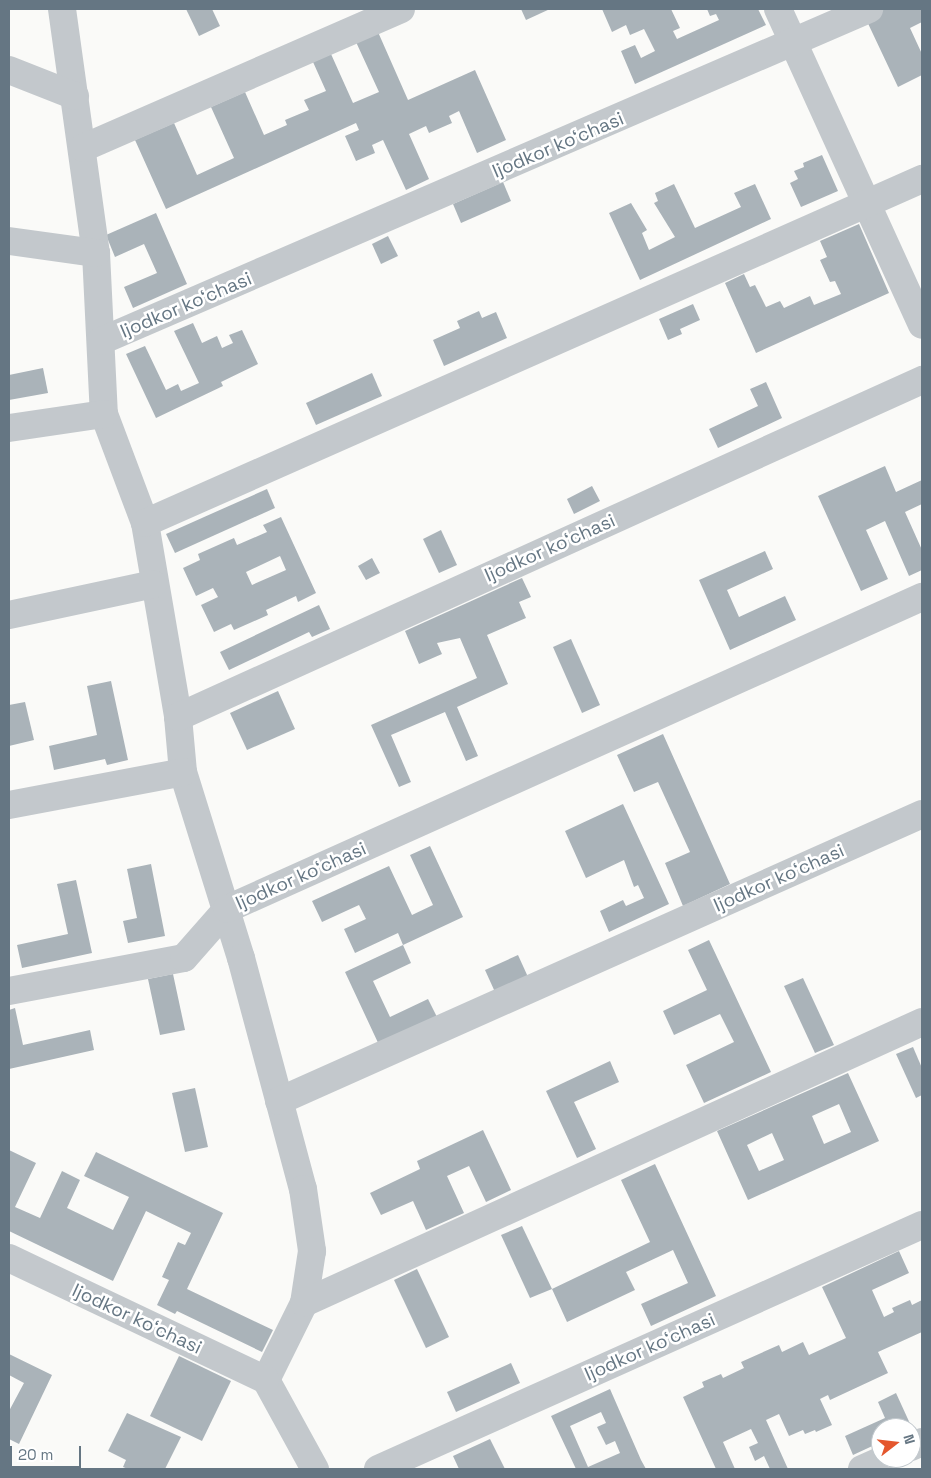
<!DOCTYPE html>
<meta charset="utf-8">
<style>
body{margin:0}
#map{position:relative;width:931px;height:1478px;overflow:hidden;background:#fafaf8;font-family:"Space Grotesk",sans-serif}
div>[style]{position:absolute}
.building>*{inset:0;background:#aab3b9}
.street>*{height:28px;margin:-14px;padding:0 14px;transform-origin:14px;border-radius:14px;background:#c3c8cc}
span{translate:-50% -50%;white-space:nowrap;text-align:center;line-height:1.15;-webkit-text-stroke:5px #fff;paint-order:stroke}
.street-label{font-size:19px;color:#657683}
.frame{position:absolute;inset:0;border:10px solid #657683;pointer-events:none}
.north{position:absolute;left:871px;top:1418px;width:50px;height:50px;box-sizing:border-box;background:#fff;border:1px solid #c1c8cd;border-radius:50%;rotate:74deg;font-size:14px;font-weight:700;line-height:20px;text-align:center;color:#657683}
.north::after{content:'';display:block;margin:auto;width:18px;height:22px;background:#e4572e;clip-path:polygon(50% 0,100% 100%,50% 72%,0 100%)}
.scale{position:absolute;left:10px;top:1446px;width:71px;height:22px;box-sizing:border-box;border:2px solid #657683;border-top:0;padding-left:6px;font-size:15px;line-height:18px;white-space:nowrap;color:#657683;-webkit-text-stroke:4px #fff;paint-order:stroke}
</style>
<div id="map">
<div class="building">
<div style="clip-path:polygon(186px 9px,212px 9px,220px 26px,199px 36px)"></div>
<div style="clip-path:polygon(521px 9px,550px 9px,526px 20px)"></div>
<div style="clip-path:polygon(602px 9px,671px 9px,680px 28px,673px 31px,677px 39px,719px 20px,716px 14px,710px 16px,707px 9px,758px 9px,766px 25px,635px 84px,621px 51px,635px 45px,641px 58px,655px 51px,644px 29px,630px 35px,626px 25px,612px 32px)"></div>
<div style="clip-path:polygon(877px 9px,922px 9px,922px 22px,910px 28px,922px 54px,922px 75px,898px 87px,864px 15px)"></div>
<div style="clip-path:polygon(378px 32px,408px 100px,475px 70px,506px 140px,477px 153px,459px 111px,449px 116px,452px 123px,429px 133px,426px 126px,409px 134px,429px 179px,406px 190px,383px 140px,372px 145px,375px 153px,356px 161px,345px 136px,359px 130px,356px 123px,166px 209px,135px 140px,174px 123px,197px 175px,234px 158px,211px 107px,245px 92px,264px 135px,287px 125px,285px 120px,309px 110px,304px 100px,326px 91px,313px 62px,331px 54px,353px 103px,379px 92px,356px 42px)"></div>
<div style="clip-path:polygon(822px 155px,838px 191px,801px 207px,790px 183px,798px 179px,794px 171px,804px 167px,803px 163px)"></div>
<div style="clip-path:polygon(503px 182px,511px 201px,461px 223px,453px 204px)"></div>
<div style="clip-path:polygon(674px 184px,695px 228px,741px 207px,734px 193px,755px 184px,771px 219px,640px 280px,609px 213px,631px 203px,647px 230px,642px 233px,649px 250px,675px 237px,654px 203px,658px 201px,655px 193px)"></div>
<div style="clip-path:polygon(156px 213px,187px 284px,133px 308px,124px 287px,157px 273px,144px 244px,115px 257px,106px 235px)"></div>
<div style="clip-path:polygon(859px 224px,889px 293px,756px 353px,725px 283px,744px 274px,750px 287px,755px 285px,766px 307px,780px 301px,784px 308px,810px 296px,814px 305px,841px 294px,835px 281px,830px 282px,820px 260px,827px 257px,820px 241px)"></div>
<div style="clip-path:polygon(388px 236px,398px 256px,381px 264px,372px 244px)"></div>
<div style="clip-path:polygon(693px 304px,700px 320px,680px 329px,682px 334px,668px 340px,659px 319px)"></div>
<div style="clip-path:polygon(479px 311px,482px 318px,496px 312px,507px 338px,444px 366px,433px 340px,460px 328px,457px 321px)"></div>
<div style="clip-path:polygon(193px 323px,202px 343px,217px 336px,222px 348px,233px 343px,229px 335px,242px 330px,258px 364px,221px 382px,223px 386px,156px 418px,126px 354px,145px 346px,166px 390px,178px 384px,181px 391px,199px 383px,174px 331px)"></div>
<div style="clip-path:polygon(43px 368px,48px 393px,9px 400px,9px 375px)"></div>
<div style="clip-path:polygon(372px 373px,382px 396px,316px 425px,306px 403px)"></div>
<div style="clip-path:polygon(766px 382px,782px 418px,718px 448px,709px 429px,758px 406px,750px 389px)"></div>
<div style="clip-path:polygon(885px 466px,896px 492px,922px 480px,922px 504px,905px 512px,922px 550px,922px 570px,909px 576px,885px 521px,866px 530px,888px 579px,861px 591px,818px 496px)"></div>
<div style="clip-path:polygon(592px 486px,600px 501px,574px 514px,567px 499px)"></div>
<div style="clip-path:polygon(267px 489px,275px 508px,175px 553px,166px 534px)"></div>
<div style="clip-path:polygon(evenodd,281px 517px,316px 593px,298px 602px,296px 596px,266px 610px,268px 615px,234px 630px,231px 624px,214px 632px,201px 605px,218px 597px,213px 588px,196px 596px,183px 568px,200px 560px,198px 554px,234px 538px,237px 545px,267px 532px,263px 525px,281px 517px,280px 556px,286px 570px,252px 585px,246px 572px,280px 556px)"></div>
<div style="clip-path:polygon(441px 530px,457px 565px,439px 573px,423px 539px)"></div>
<div style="clip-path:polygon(765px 551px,773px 569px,727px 590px,739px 617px,785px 596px,796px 620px,730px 650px,699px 580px)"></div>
<div style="clip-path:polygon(372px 558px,380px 573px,366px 580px,358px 566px)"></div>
<div style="clip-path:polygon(522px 578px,531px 597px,519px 602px,526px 618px,487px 635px,508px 684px,457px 707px,478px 756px,466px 761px,445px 712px,391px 735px,411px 782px,399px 787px,371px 725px,477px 678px,460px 638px,437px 643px,442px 654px,419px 664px,405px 631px)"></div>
<div style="clip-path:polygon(319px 605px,330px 629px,312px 637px,309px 632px,229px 670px,220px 652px)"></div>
<div style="clip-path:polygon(571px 639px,600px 705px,582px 713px,553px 647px)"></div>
<div style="clip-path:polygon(111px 681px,128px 760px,107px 765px,105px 759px,54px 770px,49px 746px,97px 735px,87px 686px)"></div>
<div style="clip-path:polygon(278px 691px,295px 729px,247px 750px,230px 713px)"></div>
<div style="clip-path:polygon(25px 702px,34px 740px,9px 746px,9px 705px)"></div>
<div style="clip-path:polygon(663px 734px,730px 884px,683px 906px,665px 863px,690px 852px,658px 782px,634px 792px,617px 755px)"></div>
<div style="clip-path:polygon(623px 804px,669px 904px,609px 932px,600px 911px,623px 900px,626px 906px,644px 898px,638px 885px,634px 887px,624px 860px,586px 878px,565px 831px)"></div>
<div style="clip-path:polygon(430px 846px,463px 917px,403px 945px,398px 933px,355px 953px,344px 929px,366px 919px,359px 905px,322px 922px,312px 901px,389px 866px,412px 915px,433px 905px,410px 855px)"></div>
<div style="clip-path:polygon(151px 864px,165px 936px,128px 943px,123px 921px,137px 918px,127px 869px)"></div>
<div style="clip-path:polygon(76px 880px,92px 953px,22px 968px,17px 945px,68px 934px,57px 884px)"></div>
<div style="clip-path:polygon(709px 940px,771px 1072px,704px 1103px,686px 1065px,734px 1042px,720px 1014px,674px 1035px,663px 1011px,707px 990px,688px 950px)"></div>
<div style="clip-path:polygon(403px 945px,411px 963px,373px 981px,390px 1017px,428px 999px,438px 1019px,380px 1047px,345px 972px)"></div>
<div style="clip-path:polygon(518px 955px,528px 977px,495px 992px,485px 970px)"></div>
<div style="clip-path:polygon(173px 974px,185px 1030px,160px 1035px,148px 979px)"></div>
<div style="clip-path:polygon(803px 978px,834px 1045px,815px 1053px,784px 986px)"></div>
<div style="clip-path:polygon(15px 1008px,23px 1045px,90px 1030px,94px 1050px,9px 1069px,9px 1010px)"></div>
<div style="clip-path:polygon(913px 1047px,922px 1068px,922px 1095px,916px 1098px,896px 1054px)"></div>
<div style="clip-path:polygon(610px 1061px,619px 1082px,574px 1102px,596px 1149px,577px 1158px,546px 1091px)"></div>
<div style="clip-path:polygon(evenodd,848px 1073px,879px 1141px,748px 1200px,717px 1131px,848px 1073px,839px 1104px,851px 1132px,824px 1144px,812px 1116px,839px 1104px,848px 1073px,772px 1133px,784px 1160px,759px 1171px,747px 1145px,772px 1133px)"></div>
<div style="clip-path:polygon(195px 1088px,208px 1147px,185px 1152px,172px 1093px)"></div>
<div style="clip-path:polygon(483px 1130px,511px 1190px,486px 1202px,469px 1166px,447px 1176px,464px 1213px,426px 1230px,413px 1201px,381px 1215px,370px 1193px,420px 1169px,417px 1161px)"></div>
<div style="clip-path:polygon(9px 1150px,36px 1163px,15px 1207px,40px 1218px,62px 1171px,80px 1180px,67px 1208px,113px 1230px,129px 1197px,84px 1176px,96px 1152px,223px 1213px,187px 1289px,273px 1330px,262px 1352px,177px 1311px,175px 1314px,157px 1305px,169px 1280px,162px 1277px,178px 1242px,185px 1245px,191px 1233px,146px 1211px,113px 1281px,9px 1231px)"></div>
<div style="clip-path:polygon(655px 1164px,716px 1296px,651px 1326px,641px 1304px,688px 1283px,673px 1250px,626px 1272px,635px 1290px,567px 1322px,552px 1289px,650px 1242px,621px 1180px)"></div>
<div style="clip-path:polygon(522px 1226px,552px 1289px,530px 1298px,501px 1235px)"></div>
<div style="clip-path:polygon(899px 1251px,909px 1273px,872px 1290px,884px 1317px,894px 1312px,892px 1308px,910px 1300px,912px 1305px,922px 1300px,922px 1332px,878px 1352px,888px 1373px,830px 1400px,828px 1395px,820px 1399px,832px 1425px,816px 1432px,815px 1430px,805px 1434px,803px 1430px,789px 1436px,779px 1414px,766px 1420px,788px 1469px,770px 1469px,764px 1456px,755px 1461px,749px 1447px,758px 1443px,751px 1429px,723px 1442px,735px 1469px,716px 1469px,683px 1397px,704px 1387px,702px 1382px,721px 1374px,723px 1378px,744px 1368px,741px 1362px,779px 1345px,782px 1352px,803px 1342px,809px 1355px,846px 1338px,822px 1287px)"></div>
<div style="clip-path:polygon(417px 1269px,449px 1337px,426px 1348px,394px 1280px)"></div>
<div style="clip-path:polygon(9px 1354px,52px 1375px,19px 1444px,9px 1439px,9px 1411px,24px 1383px,9px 1375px)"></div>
<div style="clip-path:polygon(179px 1356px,231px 1381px,202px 1441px,150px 1416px)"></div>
<div style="clip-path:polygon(511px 1363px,520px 1383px,456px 1412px,447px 1392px)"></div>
<div style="clip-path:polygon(evenodd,610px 1389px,641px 1460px,646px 1469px,576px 1469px,551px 1416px,610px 1389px,601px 1412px,606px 1423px,597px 1427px,606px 1445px,615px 1441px,620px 1453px,588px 1467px,570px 1426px,601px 1412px)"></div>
<div style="clip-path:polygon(896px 1393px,912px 1428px,881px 1428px,881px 1442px,853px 1455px,845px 1436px,885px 1418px,878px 1402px)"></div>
<div style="clip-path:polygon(127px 1413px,181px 1437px,165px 1469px,128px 1469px,123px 1467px,126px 1460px,108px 1451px)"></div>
<div style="clip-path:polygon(490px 1439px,505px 1469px,459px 1469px,453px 1456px)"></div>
</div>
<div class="street">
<div style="left:62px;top:9px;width:246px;rotate:82.1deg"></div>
<div style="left:96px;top:253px;width:161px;rotate:87.2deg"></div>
<div style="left:104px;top:414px;width:116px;rotate:69.4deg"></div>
<div style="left:145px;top:523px;width:197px;rotate:80.3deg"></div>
<div style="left:178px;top:717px;width:55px;rotate:84.8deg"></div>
<div style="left:183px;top:772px;width:195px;rotate:72.7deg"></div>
<div style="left:241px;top:958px;width:239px;rotate:75deg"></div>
<div style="left:303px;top:1189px;width:63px;rotate:81.7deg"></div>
<div style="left:312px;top:1251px;width:53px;rotate:98.7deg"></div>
<div style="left:304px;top:1303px;width:86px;rotate:116.3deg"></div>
<div style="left:266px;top:1380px;width:102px;rotate:61.2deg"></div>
<div style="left:778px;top:9px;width:347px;rotate:65.5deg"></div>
<div style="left:9px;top:70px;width:71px;rotate:21.5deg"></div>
<div style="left:83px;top:148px;width:347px;rotate:-23.6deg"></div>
<div style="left:9px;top:241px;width:88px;rotate:7.9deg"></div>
<div style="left:101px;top:341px;width:837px;rotate:-23.38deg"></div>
<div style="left:9px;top:428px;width:96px;rotate:-8.4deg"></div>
<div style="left:145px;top:523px;width:850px;rotate:-23.88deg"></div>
<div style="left:9px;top:615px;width:147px;rotate:-12.1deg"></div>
<div style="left:178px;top:717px;width:817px;rotate:-24.37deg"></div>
<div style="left:9px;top:805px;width:177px;rotate:-10.7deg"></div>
<div style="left:9px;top:991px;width:178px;rotate:-10.7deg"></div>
<div style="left:184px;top:958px;width:65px;rotate:-48.7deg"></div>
<div style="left:227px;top:909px;width:762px;rotate:-24.18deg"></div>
<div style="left:279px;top:1101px;width:704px;rotate:-24.05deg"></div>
<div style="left:9px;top:1258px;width:284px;rotate:25.4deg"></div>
<div style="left:304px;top:1303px;width:679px;rotate:-24.45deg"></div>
<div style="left:911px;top:1447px;width:12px;rotate:-24deg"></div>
<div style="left:378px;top:1469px;width:596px;rotate:-24.16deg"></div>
<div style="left:862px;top:1469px;width:27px;rotate:-24deg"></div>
</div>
<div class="street-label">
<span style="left:558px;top:145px;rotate:-23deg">Ijodkor koʻchasi</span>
<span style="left:186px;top:305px;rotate:-23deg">Ijodkor koʻchasi</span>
<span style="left:550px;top:548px;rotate:-24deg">Ijodkor koʻchasi</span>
<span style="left:301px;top:876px;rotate:-24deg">Ijodkor koʻchasi</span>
<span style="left:779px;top:878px;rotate:-24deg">Ijodkor koʻchasi</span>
<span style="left:137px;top:1319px;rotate:25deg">Ijodkor koʻchasi</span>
<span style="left:650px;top:1347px;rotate:-24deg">Ijodkor koʻchasi</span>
</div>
<div class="frame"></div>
<div class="north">N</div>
<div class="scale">20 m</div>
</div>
